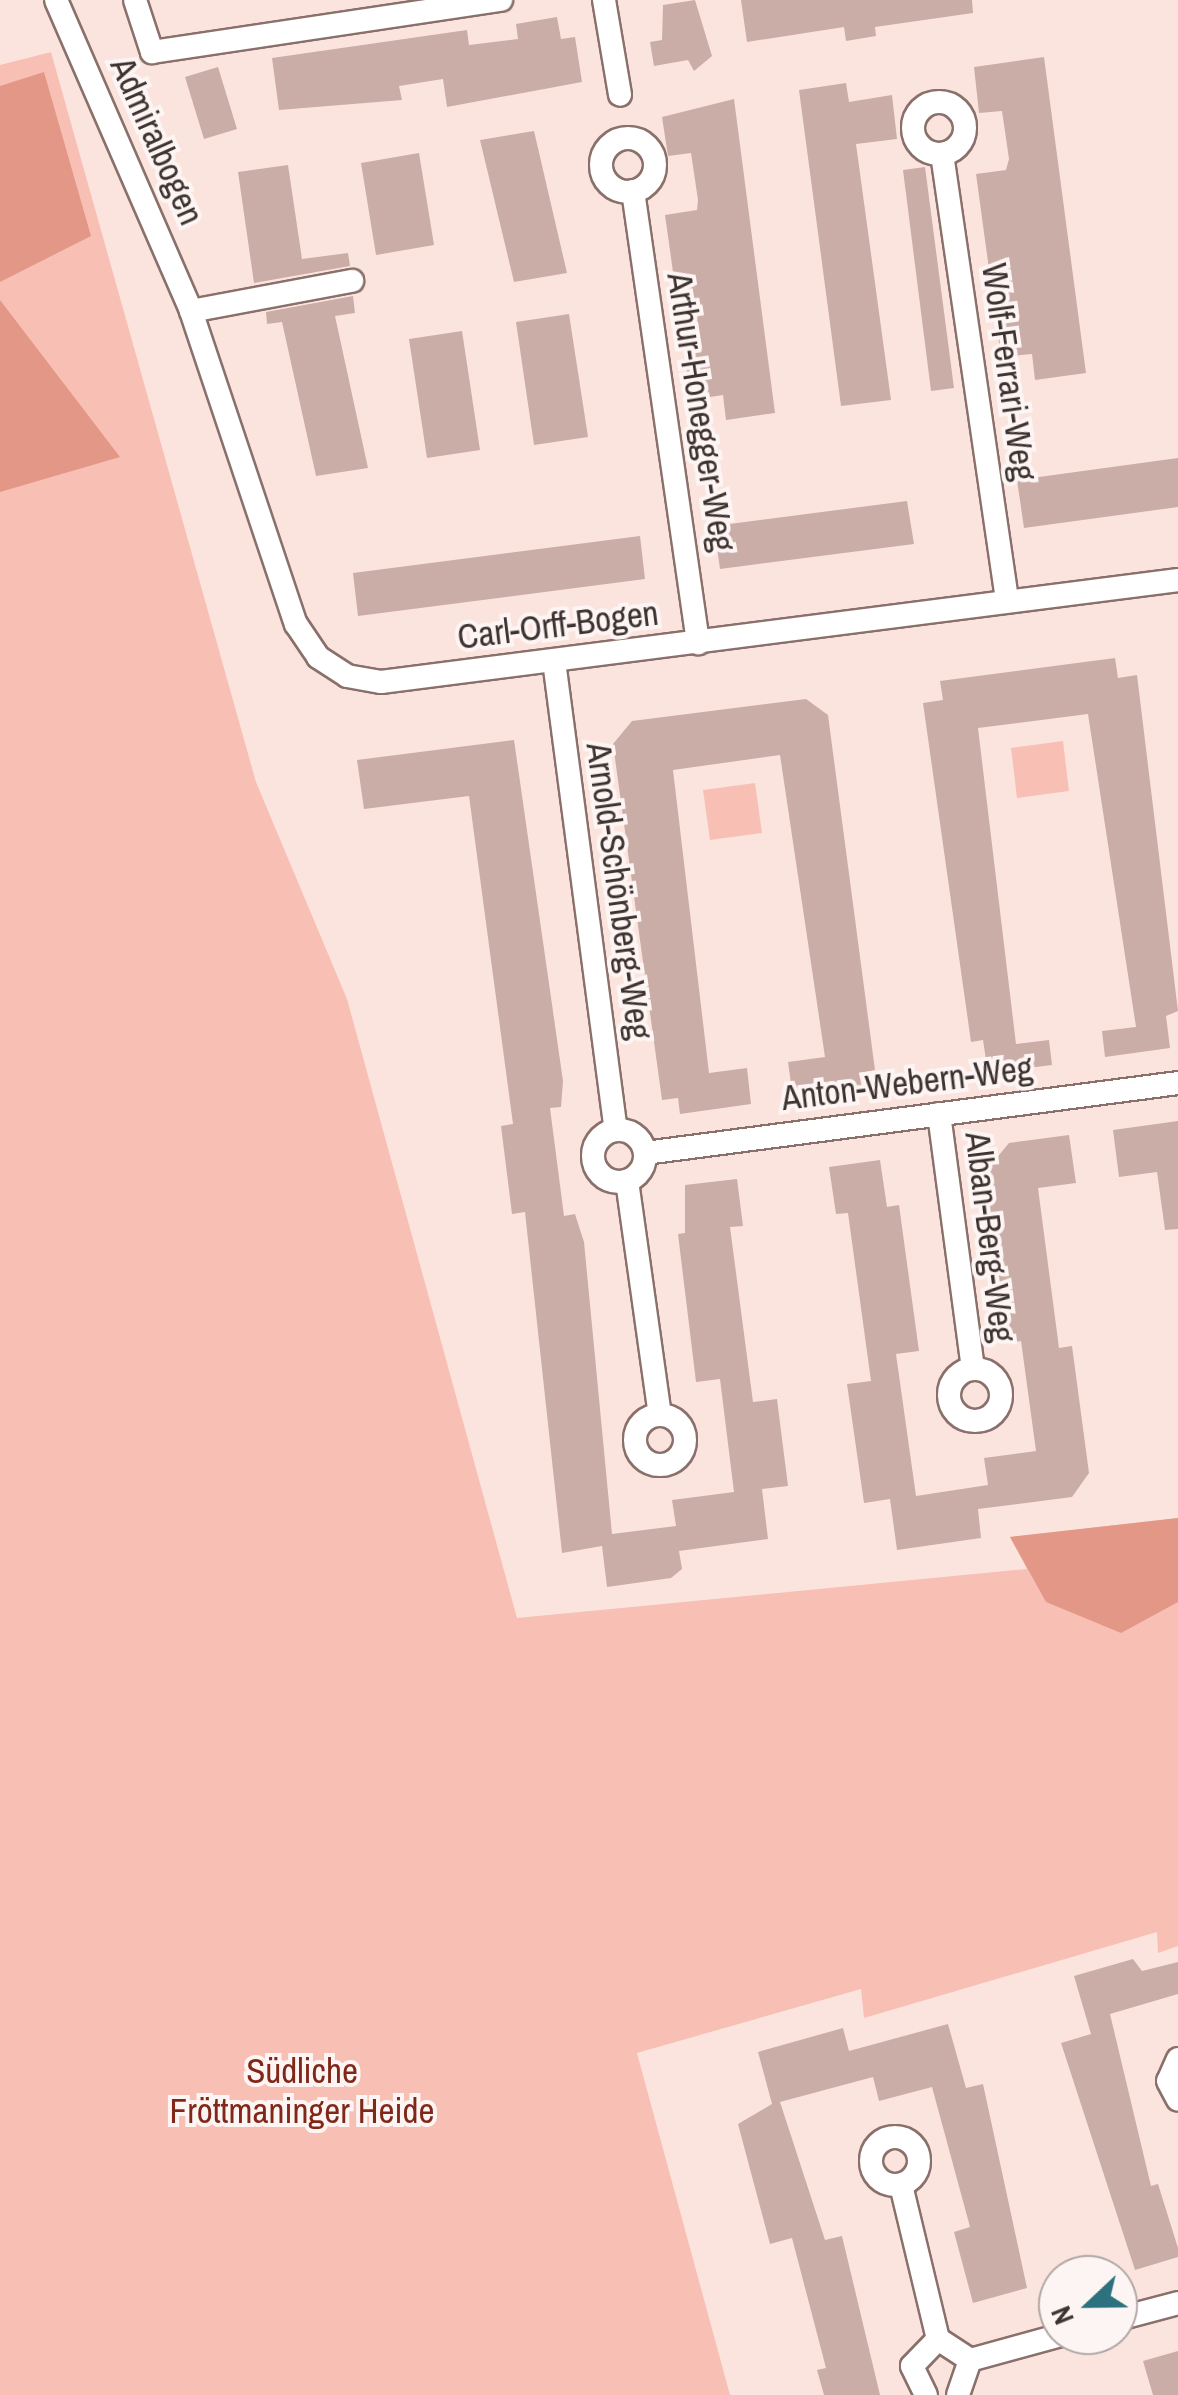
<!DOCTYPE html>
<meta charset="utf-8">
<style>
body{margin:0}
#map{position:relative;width:1178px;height:2395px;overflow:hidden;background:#fce4de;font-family:"Archivo Narrow",sans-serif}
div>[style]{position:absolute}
.green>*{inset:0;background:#f8c0b4}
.forest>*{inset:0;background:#e39787}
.building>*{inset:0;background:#caada7}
.roads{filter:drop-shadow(2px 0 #8a706a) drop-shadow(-2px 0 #8a706a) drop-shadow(0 2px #8a706a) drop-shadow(0 -2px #8a706a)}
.minor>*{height:22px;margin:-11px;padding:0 11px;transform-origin:11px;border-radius:11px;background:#fff}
.minor>.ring{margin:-11px;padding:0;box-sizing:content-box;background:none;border:22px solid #fff;border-radius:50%}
span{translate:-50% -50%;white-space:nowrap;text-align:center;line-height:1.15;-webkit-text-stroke:8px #fcf5f4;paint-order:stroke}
.street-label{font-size:35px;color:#3d322f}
.park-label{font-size:35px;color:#802718}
.north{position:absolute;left:1038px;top:2255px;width:100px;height:100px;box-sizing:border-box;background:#fcf5f4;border:2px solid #b0a7a5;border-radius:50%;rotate:248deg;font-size:28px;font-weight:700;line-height:40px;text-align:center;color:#3d322f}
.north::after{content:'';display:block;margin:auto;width:35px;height:45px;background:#2b717e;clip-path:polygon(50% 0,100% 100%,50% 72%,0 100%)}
</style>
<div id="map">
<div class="green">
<div style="clip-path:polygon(51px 52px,256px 782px,347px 999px,517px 1618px,1027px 1569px,1010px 1537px,1178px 1518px,1178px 1946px,1158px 1953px,1157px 1932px,864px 2018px,861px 1989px,637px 2053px,730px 2395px,0 2395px,0 65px)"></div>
<div style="clip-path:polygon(1063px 741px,1069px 791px,1017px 798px,1011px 748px)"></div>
<div style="clip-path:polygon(755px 783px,762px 833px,710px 840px,703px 790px)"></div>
</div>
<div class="forest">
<div style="clip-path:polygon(44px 72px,91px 236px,0 282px,0 86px)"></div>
<div style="clip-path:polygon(0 300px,120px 457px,0 492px)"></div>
<div style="clip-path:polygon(1178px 1518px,1178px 1602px,1121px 1633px,1046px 1602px,1010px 1537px)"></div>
</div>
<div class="building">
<div style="clip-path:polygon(695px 0,712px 56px,694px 71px,688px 60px,654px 66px,650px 42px,662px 40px,663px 5px)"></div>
<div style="clip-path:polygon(741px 0,972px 0,973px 13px,875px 27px,876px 36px,846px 41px,844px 27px,747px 42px)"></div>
<div style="clip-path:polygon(557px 17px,561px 39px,575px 37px,582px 82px,447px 107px,443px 79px,399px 86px,402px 100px,279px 110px,272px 58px,467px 30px,469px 45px,518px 39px,516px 24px)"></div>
<div style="clip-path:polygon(1044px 57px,1086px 373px,1035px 380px,1032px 354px,1001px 357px,976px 174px,1006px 170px,1009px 159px,1002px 111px,979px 113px,974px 67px)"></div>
<div style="clip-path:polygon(218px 67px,237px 129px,204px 139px,185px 77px)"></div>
<div style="clip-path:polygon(846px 83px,849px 102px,892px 95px,897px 139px,856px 144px,891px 400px,841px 406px,799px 90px)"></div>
<div style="clip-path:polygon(734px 99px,775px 413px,726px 420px,723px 395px,691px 400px,665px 215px,697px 210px,698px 200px,691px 153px,668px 156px,662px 117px)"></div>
<div style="clip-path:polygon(534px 131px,567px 273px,514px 282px,480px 140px)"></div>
<div style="clip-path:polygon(419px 153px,434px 245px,376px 255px,361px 163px)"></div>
<div style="clip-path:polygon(288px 165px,302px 259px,348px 253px,350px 266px,254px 283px,238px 172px)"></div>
<div style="clip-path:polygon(925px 167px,954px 388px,931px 391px,903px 170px)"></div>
<div style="clip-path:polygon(353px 296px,355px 313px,335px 316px,368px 468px,316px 476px,282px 322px,267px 324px,266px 312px)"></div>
<div style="clip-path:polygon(569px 314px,588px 437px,534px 445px,516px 322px)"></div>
<div style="clip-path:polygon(462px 331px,480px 450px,427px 458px,409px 339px)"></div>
<div style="clip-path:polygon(1178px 458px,1178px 507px,1024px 528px,1017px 480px)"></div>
<div style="clip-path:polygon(907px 501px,914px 544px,720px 569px,714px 526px)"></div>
<div style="clip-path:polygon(640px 536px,645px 579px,358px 616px,353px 573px)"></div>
<div style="clip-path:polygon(1115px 658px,1118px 678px,1137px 675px,1178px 1011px,1166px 1016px,1170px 1048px,1105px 1057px,1102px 1031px,1136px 1027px,1088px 714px,978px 728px,1016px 1044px,1049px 1040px,1052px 1065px,988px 1073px,983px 1040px,971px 1042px,923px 703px,943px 700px,940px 681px)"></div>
<div style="clip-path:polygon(806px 699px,828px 715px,875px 1070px,859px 1073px,862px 1089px,793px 1098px,788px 1062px,825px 1057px,780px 755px,673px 770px,709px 1073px,747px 1068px,751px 1104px,680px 1114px,678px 1098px,662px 1100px,613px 744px,632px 721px)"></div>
<div style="clip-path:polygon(514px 740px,563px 1081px,561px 1107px,550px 1108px,564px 1216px,575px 1214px,584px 1242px,612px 1534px,676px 1526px,672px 1500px,734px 1492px,720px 1379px,696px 1382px,678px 1234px,685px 1233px,685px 1185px,737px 1179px,743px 1226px,730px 1227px,753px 1402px,777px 1399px,788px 1486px,762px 1489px,768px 1539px,679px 1551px,682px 1569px,671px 1578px,607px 1587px,602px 1546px,562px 1553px,525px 1212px,512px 1214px,501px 1126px,513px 1124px,469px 796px,364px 809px,357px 760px)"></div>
<div style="clip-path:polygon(1178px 1121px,1178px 1229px,1165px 1230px,1157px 1172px,1119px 1177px,1113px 1130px)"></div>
<div style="clip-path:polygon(1069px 1135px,1076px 1183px,1038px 1188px,1059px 1348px,1072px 1346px,1089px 1473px,1072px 1497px,978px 1509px,981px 1538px,897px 1550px,890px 1499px,864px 1503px,847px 1384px,871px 1381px,848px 1213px,836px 1214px,829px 1167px,880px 1160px,887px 1207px,899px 1205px,919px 1351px,896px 1354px,916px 1496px,988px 1485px,984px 1458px,1036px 1451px,1021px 1341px,1008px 1343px,985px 1172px,1009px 1143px)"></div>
<div style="clip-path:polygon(1133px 1959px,1142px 1971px,1178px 1962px,1178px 1994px,1110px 2014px,1151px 2186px,1158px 2184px,1178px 2248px,1178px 2257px,1135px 2270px,1061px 2043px,1091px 2034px,1074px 1976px)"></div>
<div style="clip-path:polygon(948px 2024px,966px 2088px,983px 2084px,1027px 2288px,973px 2303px,954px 2232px,970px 2227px,932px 2087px,879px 2101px,873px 2077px,780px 2102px,825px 2240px,842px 2236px,880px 2395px,824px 2395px,817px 2370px,826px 2368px,792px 2238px,770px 2244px,738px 2124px,772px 2104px,758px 2052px,843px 2028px,849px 2051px)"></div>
<div style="clip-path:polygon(1178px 2351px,1178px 2395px,1153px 2395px,1143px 2361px)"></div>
</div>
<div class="roads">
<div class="minor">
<div style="left:56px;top:0;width:339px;rotate:66.5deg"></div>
<div style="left:191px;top:311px;width:330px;rotate:71.5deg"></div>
<div style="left:296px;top:624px;width:40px;rotate:56deg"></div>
<div style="left:318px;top:657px;width:35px;rotate:33deg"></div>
<div style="left:347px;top:676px;width:35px;rotate:10deg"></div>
<div style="left:381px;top:682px;width:804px;rotate:-7.29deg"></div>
<div style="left:135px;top:0;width:55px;rotate:71.9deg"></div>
<div style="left:152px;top:52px;width:353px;rotate:-8.5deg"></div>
<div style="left:604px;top:0;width:96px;rotate:80.4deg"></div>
<div class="ring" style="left:913px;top:102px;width:30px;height:30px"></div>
<div class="ring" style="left:601px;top:138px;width:32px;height:32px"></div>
<div style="left:942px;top:154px;width:452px;rotate:81.7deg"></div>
<div style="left:633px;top:191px;width:457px;rotate:81.8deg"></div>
<div style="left:191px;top:311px;width:164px;rotate:-10.6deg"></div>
<div style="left:554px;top:661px;width:473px;rotate:82.5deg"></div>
<div style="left:939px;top:1114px;width:257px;rotate:82.4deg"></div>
<div class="ring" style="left:593px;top:1130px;width:30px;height:30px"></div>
<div style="left:645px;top:1153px;width:538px;rotate:-7.48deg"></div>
<div style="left:627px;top:1181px;width:236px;rotate:82deg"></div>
<div class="ring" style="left:949px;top:1369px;width:30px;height:30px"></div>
<div class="ring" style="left:635px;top:1415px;width:28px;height:28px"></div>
<div style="left:1178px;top:2059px;width:24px;rotate:114deg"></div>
<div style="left:1168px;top:2081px;width:21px;rotate:62deg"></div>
<div class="ring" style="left:871px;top:2137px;width:26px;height:26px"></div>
<div style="left:901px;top:2185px;width:158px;rotate:76.5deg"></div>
<div style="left:1118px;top:2319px;width:62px;rotate:-14.9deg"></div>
<div style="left:970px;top:2360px;width:94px;rotate:-15.4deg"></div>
<div style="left:926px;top:2395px;width:32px;rotate:-116deg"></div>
<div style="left:912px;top:2366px;width:37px;rotate:-46deg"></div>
<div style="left:938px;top:2339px;width:38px;rotate:33deg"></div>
<div style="left:970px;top:2360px;width:37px;rotate:109deg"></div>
</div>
</div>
<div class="street-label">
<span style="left:157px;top:141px;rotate:66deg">Admiralbogen</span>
<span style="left:1009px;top:372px;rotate:82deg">Wolf-Ferrari-Weg</span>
<span style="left:701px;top:412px;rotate:81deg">Arthur-Honegger-Weg</span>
<span style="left:558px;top:625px;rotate:-7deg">Carl-Orff-Bogen</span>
<span style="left:619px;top:891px;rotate:82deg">Arnold-Schönberg-Weg</span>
<span style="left:907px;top:1083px;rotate:-7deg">Anton-Webern-Weg</span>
<span style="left:990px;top:1237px;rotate:83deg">Alban-Berg-Weg</span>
</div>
<div class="park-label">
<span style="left:302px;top:2091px">Südliche<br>Fröttmaninger Heide</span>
</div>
<div class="north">N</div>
</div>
